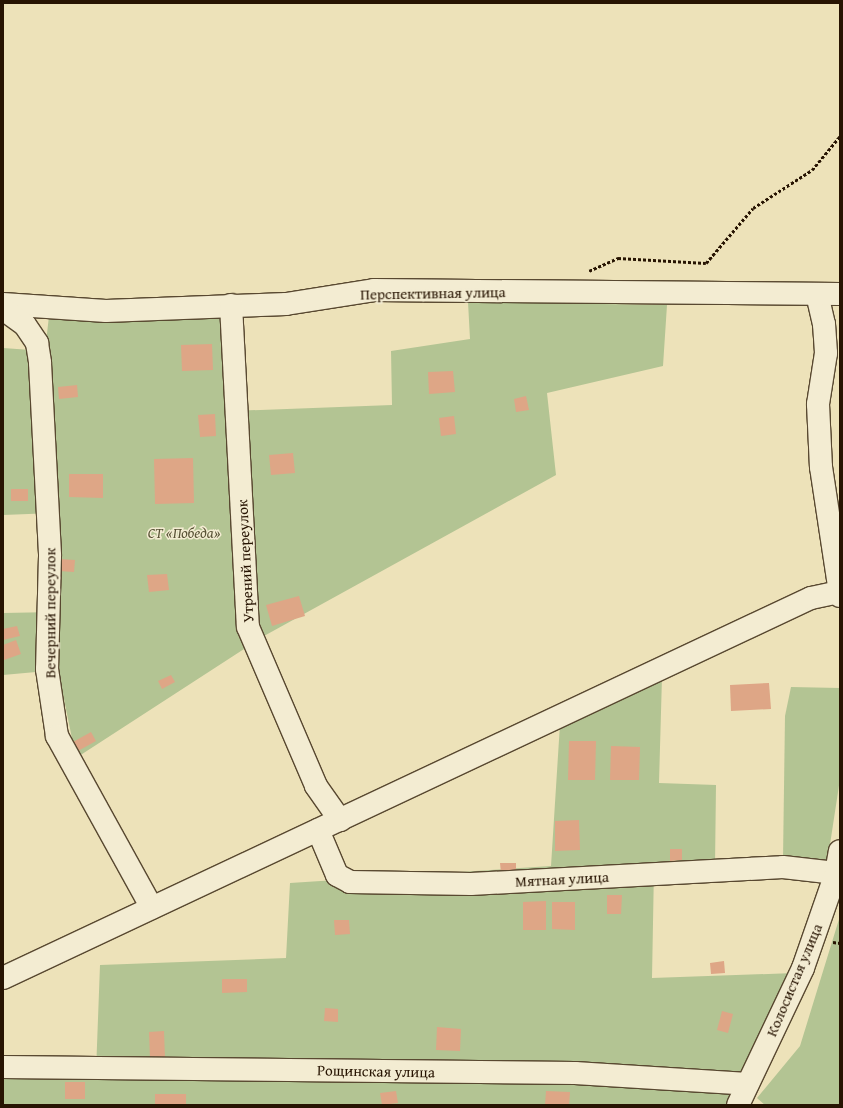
<!DOCTYPE html>
<meta charset="utf-8">
<style>
body{margin:0}
#map{position:relative;width:843px;height:1108px;overflow:hidden;background:#ede2b9;font-family:"Gentium Book Plus",serif}
div>[style]{position:absolute}
.green>*{inset:0;background:#b3c493}
.building>*{inset:0;background:#dea686}
.path>*{height:2.5px;margin-top:-1.25px;transform-origin:0;background:repeating-linear-gradient(90deg,#271402 0 3px,transparent 0 5px)}
.roads{filter:drop-shadow(1px 0 #584830) drop-shadow(-1px 0 #584830) drop-shadow(0 1px #584830) drop-shadow(0 -1px #584830)}
.street>*{height:22px;margin:-11px;padding:0 11px;transform-origin:11px;border-radius:11px;background:#f3ecd2}
span{translate:-50% -50%;white-space:nowrap;text-align:center;line-height:1.15;-webkit-text-stroke:3px #f3ecd2;paint-order:stroke}
.street-label{font-size:15px;color:#271402}
.park-label{font-size:15px;color:#585235;font-style:italic}
.frame{position:absolute;inset:0;border:4px solid #271402;pointer-events:none}
</style>
<div id="map">
<div class="green">
<div style="clip-path:polygon(468px 302px,667px 305px,663px 366px,547px 393px,556px 475px,264px 636px,76px 758px,58px 670px,3px 675px,3px 613px,55px 612px,54px 513px,3px 515px,3px 348px,45px 351px,49px 316px,226px 314px,231px 411px,392px 405px,391px 351px,470px 339px)"></div>
<div style="clip-path:polygon(662px 677px,659px 783px,716px 785px,715px 866px,654px 868px,652px 978px,794px 973px,729px 1105px,3px 1105px,3px 1070px,96px 1072px,100px 965px,286px 958px,290px 883px,551px 866px,560px 724px)"></div>
<div style="clip-path:polygon(791px 687px,840px 688px,840px 779px,827px 864px,783px 859px,785px 716px)"></div>
<div style="clip-path:polygon(840px 916px,840px 1105px,765px 1105px,757px 1098px,800px 1046px)"></div>
</div>
<div class="building">
<div style="clip-path:polygon(212px 344px,213px 370px,182px 371px,181px 345px)"></div>
<div style="clip-path:polygon(453px 371px,455px 392px,429px 394px,428px 372px)"></div>
<div style="clip-path:polygon(77px 385px,78px 397px,59px 399px,58px 387px)"></div>
<div style="clip-path:polygon(526px 396px,529px 410px,516px 412px,514px 399px)"></div>
<div style="clip-path:polygon(215px 414px,216px 436px,200px 437px,198px 415px)"></div>
<div style="clip-path:polygon(454px 416px,456px 434px,441px 436px,439px 418px)"></div>
<div style="clip-path:polygon(293px 453px,295px 473px,271px 475px,269px 455px)"></div>
<div style="clip-path:polygon(193px 458px,194px 503px,155px 504px,154px 459px)"></div>
<div style="clip-path:polygon(69px 474px,103px 474px,103px 498px,69px 497px)"></div>
<div style="clip-path:polygon(11px 489px,28px 489px,28px 501px,11px 501px)"></div>
<div style="clip-path:polygon(60px 559px,75px 560px,74px 572px,59px 571px)"></div>
<div style="clip-path:polygon(167px 574px,169px 590px,149px 592px,147px 575px)"></div>
<div style="clip-path:polygon(299px 596px,305px 616px,272px 626px,266px 605px)"></div>
<div style="clip-path:polygon(17px 626px,20px 636px,3px 640px,3px 629px)"></div>
<div style="clip-path:polygon(16px 640px,21px 654px,4px 660px,3px 645px)"></div>
<div style="clip-path:polygon(171px 675px,175px 682px,162px 689px,158px 681px)"></div>
<div style="clip-path:polygon(769px 683px,771px 709px,731px 711px,730px 685px)"></div>
<div style="clip-path:polygon(91px 732px,96px 741px,78px 751px,73px 742px)"></div>
<div style="clip-path:polygon(569px 741px,596px 741px,595px 780px,568px 780px)"></div>
<div style="clip-path:polygon(611px 746px,640px 747px,639px 780px,610px 780px)"></div>
<div style="clip-path:polygon(579px 820px,580px 850px,555px 851px,555px 821px)"></div>
<div style="clip-path:polygon(670px 849px,682px 849px,682px 860px,670px 861px)"></div>
<div style="clip-path:polygon(500px 863px,516px 863px,516px 873px,501px 873px)"></div>
<div style="clip-path:polygon(607px 895px,622px 895px,621px 914px,607px 914px)"></div>
<div style="clip-path:polygon(546px 901px,546px 930px,523px 930px,523px 902px)"></div>
<div style="clip-path:polygon(552px 902px,575px 902px,575px 930px,552px 929px)"></div>
<div style="clip-path:polygon(334px 920px,349px 920px,350px 934px,335px 935px)"></div>
<div style="clip-path:polygon(724px 961px,725px 973px,711px 974px,710px 963px)"></div>
<div style="clip-path:polygon(222px 979px,247px 979px,247px 992px,222px 993px)"></div>
<div style="clip-path:polygon(325px 1008px,338px 1009px,338px 1022px,324px 1021px)"></div>
<div style="clip-path:polygon(722px 1011px,733px 1014px,728px 1033px,717px 1030px)"></div>
<div style="clip-path:polygon(437px 1027px,461px 1029px,460px 1051px,436px 1050px)"></div>
<div style="clip-path:polygon(164px 1031px,165px 1058px,150px 1059px,149px 1032px)"></div>
<div style="clip-path:polygon(65px 1082px,85px 1082px,85px 1099px,65px 1099px)"></div>
<div style="clip-path:polygon(396px 1091px,398px 1103px,382px 1105px,380px 1093px)"></div>
<div style="clip-path:polygon(546px 1091px,570px 1092px,569px 1105px,545px 1105px)"></div>
<div style="clip-path:polygon(155px 1094px,186px 1094px,186px 1105px,155px 1105px)"></div>
</div>
<div class="path">
<div style="left:589px;top:271px;width:32px;rotate:-24deg"></div>
<div style="left:618px;top:258px;width:88px;rotate:3.3deg"></div>
<div style="left:706px;top:263px;width:72px;rotate:-49.5deg"></div>
<div style="left:753px;top:208px;width:70px;rotate:-32.8deg"></div>
<div style="left:812px;top:170px;width:44px;rotate:-50.5deg"></div>
<div style="left:833px;top:942px;width:7px;rotate:8deg"></div>
</div>
<div class="roads">
<div class="street">
<div style="left:817px;top:294px;width:31px;rotate:77deg"></div>
<div style="left:824px;top:324px;width:29px;rotate:86deg"></div>
<div style="left:826px;top:353px;width:52px;rotate:98.9deg"></div>
<div style="left:818px;top:404px;width:63px;rotate:87.3deg"></div>
<div style="left:821px;top:467px;width:126px;rotate:81.4deg"></div>
<div style="left:3px;top:304px;width:103px;rotate:3.9deg"></div>
<div style="left:106px;top:311px;width:180px;rotate:-2.2deg"></div>
<div style="left:286px;top:304px;width:89px;rotate:-9deg"></div>
<div style="left:374px;top:290px;width:466px;rotate:0.5deg"></div>
<div style="left:231px;top:305px;width:322px;rotate:87deg"></div>
<div style="left:248px;top:627px;width:173px;rotate:66.8deg"></div>
<div style="left:316px;top:786px;width:42px;rotate:54.8deg"></div>
<div style="left:3px;top:309px;width:27px;rotate:36deg"></div>
<div style="left:25px;top:325px;width:22px;rotate:56deg"></div>
<div style="left:37px;top:343px;width:20px;rotate:81deg"></div>
<div style="left:40px;top:363px;width:193px;rotate:87deg"></div>
<div style="left:50px;top:556px;width:113px;rotate:91.5deg"></div>
<div style="left:47px;top:669px;width:68px;rotate:81.5deg"></div>
<div style="left:57px;top:736px;width:196px;rotate:61.1deg"></div>
<div style="left:318px;top:830px;width:49px;rotate:67.1deg"></div>
<div style="left:337px;top:875px;width:15px;rotate:28deg"></div>
<div style="left:350px;top:882px;width:121px;rotate:0.9deg"></div>
<div style="left:471px;top:884px;width:312px;rotate:-3.1deg"></div>
<div style="left:783px;top:867px;width:53px;rotate:6.5deg"></div>
<div style="left:3px;top:978px;width:893px;rotate:-25.19deg"></div>
<div style="left:811px;top:598px;width:30px;rotate:-12deg"></div>
<div style="left:840px;top:592px;width:4px;rotate:90deg"></div>
<div style="left:3px;top:1067px;width:572px;rotate:0.6deg"></div>
<div style="left:575px;top:1073px;width:173px;rotate:3.6deg"></div>
<div style="left:738px;top:1105px;width:152px;rotate:-64.6deg"></div>
<div style="left:803px;top:968px;width:101px;rotate:-70.8deg"></div>
<div style="left:836px;top:873px;width:22px;rotate:-80deg"></div>
</div>
</div>
<div class="street-label">
<span style="left:433px;top:293px;rotate:-1deg">Перспективная улица</span>
<span style="left:245px;top:561px;rotate:-93deg">Утрений переулок</span>
<span style="left:50px;top:613px;rotate:-90deg">Вечерний переулок</span>
<span style="left:562px;top:879px;rotate:-3deg">Мятная улица</span>
<span style="left:794px;top:980px;rotate:-67deg">Колосистая улица</span>
<span style="left:376px;top:1071px;rotate:1deg">Рощинская улица</span>
</div>
<div class="park-label">
<span style="left:184px;top:533px">СТ «Победа»</span>
</div>
<div class="frame"></div>
</div>
